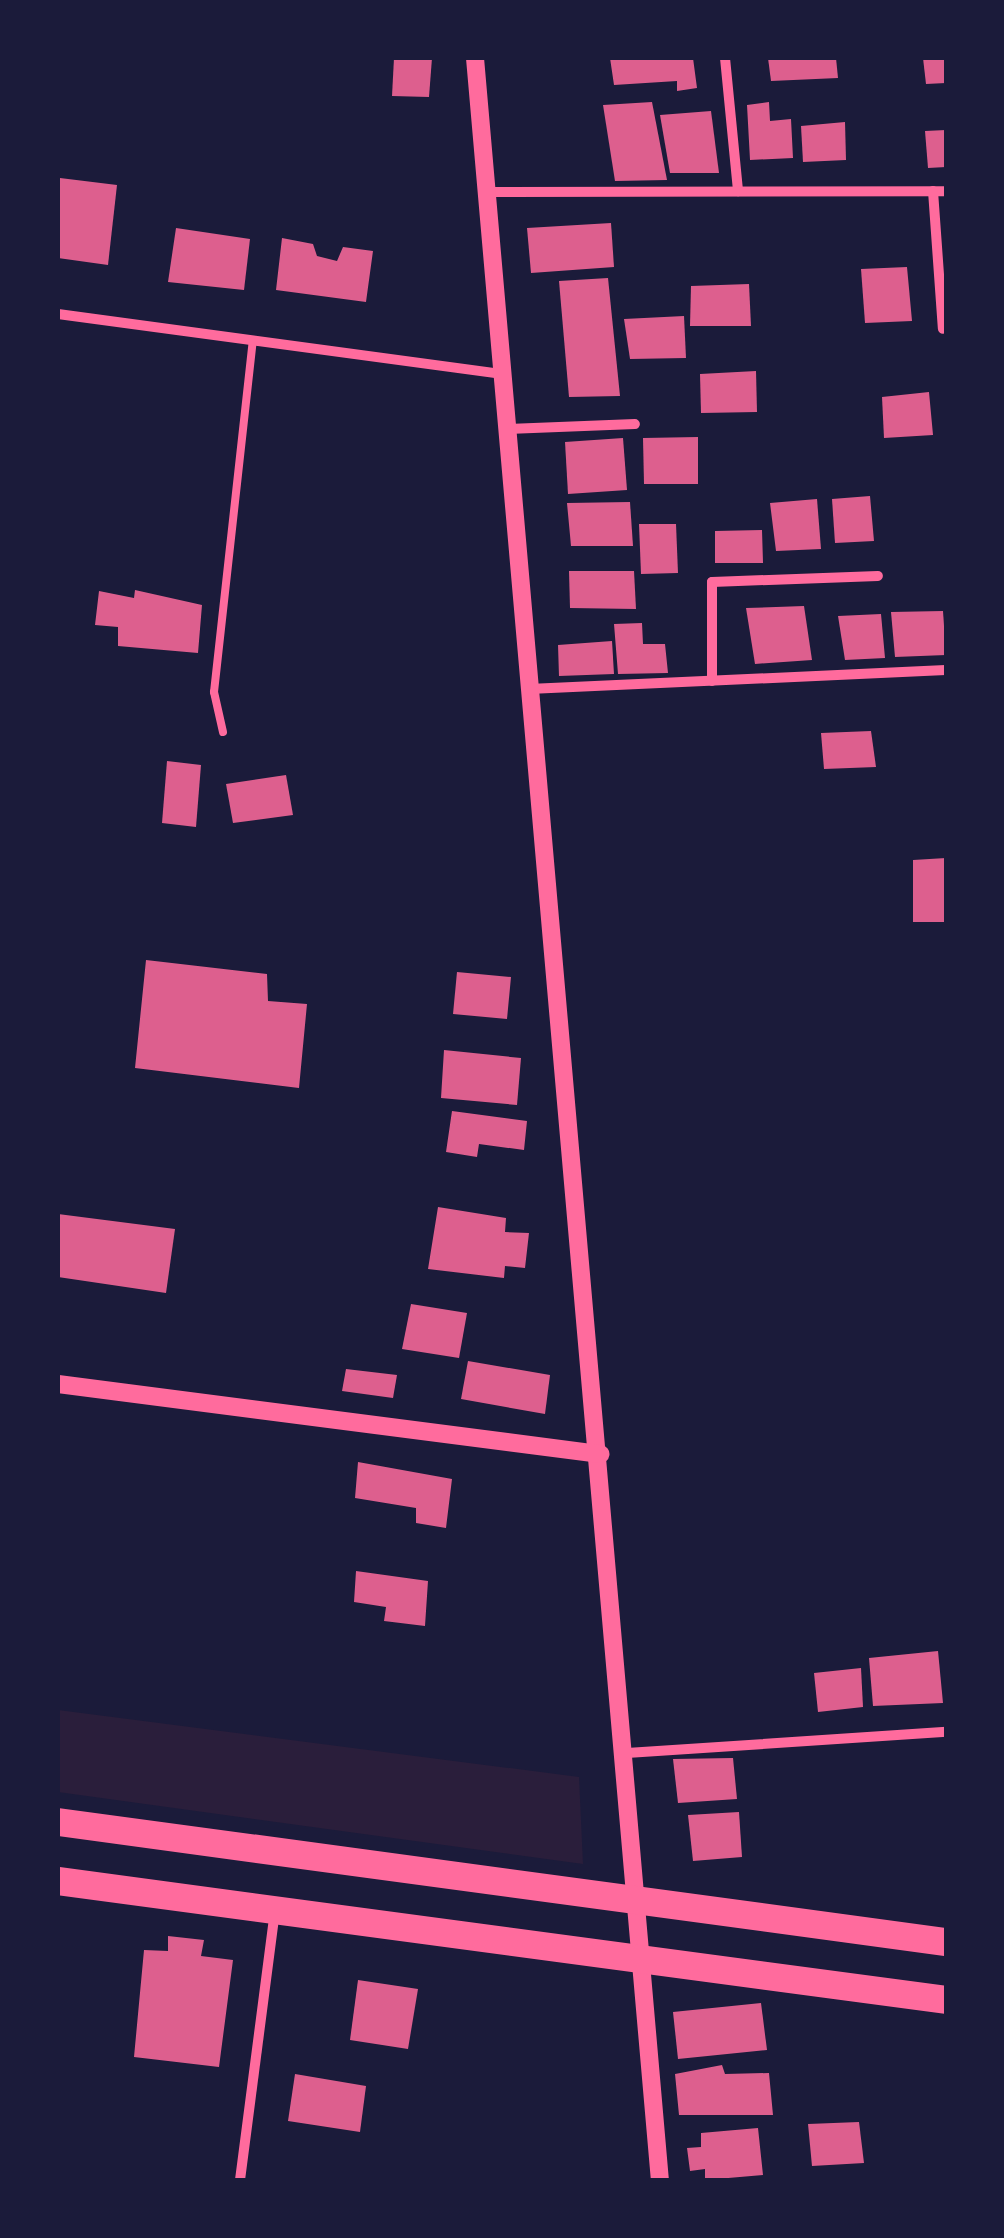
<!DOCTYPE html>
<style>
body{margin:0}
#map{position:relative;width:1004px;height:2238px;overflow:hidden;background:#1b1b3a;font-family:"PT Sans Narrow",sans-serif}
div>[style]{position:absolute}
.green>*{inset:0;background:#2a1e3b}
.building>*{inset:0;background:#dd5f8e}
.service>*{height:8px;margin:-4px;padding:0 4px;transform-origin:4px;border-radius:4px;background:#ff6b9d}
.minor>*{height:10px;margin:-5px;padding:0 5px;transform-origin:5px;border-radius:5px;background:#ff6b9d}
.tertiary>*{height:18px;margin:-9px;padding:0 9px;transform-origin:9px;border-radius:9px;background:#ff6b9d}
.trunk>*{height:28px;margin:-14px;padding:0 14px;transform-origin:14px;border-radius:14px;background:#ff6b9d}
span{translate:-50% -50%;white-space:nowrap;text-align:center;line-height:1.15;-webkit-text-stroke:8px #1b1b3a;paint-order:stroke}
.frame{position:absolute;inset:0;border:60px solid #1b1b3a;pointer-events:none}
</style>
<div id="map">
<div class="green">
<div style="clip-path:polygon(58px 1710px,579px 1777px,583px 1864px,58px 1792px)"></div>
</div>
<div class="building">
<div style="clip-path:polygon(394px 58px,432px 58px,429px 97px,392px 96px)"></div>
<div style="clip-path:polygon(610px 58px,693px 58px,697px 88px,677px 91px,677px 81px,614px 85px)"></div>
<div style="clip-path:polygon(768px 58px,836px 58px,838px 78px,771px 81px)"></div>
<div style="clip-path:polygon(923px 58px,946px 58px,946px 83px,926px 84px)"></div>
<div style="clip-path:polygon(652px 102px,667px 180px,615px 181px,603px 105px)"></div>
<div style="clip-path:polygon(769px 102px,770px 121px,791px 119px,793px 158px,750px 160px,747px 105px)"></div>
<div style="clip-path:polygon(711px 111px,719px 173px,670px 173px,660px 115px)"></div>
<div style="clip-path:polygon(845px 122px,846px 160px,803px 162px,801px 126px)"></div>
<div style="clip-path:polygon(946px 130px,946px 167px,928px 168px,925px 131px)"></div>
<div style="clip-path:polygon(60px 178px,117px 185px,108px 265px,58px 258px)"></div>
<div style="clip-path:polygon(611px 223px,614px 267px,531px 273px,527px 228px)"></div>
<div style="clip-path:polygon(176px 228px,250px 239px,244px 290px,168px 282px)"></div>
<div style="clip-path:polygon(282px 238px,313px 244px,317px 256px,337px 261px,343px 247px,373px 251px,366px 302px,276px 290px)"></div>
<div style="clip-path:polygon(907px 267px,912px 321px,865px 323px,861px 269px)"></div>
<div style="clip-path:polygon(608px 278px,620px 396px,569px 397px,559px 281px)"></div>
<div style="clip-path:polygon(749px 284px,751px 326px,690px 326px,691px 286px)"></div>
<div style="clip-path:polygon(684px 316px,686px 358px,630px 359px,624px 319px)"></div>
<div style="clip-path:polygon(756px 371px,757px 412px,701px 413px,700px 374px)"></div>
<div style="clip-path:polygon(929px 392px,933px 435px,884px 438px,882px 397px)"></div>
<div style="clip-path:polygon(698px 437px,698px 484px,644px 484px,643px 438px)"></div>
<div style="clip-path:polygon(623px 438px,627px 490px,568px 494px,565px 442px)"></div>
<div style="clip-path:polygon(870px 496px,874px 541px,835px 543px,832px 499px)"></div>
<div style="clip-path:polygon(817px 499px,821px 549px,776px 551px,770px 503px)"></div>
<div style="clip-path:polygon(630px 502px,633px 546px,571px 546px,567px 503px)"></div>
<div style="clip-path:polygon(639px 524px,676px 524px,678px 573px,641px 574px)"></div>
<div style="clip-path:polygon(762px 530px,763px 563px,715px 563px,715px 531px)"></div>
<div style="clip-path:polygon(569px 571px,634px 571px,636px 609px,570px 608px)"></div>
<div style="clip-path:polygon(135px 590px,202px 605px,198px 653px,118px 646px,118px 627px,95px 625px,99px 591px,134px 598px)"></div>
<div style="clip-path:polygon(804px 606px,812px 660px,755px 664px,746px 608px)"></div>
<div style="clip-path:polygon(943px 611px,946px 655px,895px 657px,891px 612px)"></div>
<div style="clip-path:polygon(881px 614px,885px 658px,845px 660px,838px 616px)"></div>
<div style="clip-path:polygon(642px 623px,643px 644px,665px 644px,668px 673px,618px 674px,614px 624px)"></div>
<div style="clip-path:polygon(612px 641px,614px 674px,559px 676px,558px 645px)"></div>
<div style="clip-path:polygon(871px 731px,876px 767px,824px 769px,821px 733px)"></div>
<div style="clip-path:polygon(167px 761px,201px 765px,196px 827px,162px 823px)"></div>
<div style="clip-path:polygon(286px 775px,293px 815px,233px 823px,226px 784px)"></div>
<div style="clip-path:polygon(946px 858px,946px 922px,913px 922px,913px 860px)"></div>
<div style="clip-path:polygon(146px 960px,267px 974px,268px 1001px,307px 1004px,299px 1088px,135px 1068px)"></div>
<div style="clip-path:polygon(457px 972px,511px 977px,507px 1019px,453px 1014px)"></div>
<div style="clip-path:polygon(444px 1050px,521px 1058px,517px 1105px,441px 1098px)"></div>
<div style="clip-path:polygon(452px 1111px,527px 1121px,524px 1150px,479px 1144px,477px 1157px,446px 1152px)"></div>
<div style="clip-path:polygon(438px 1207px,506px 1218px,505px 1232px,529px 1233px,525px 1268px,505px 1266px,504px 1278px,428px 1269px)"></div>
<div style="clip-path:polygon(58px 1214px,175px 1229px,166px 1293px,58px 1277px)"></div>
<div style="clip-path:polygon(411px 1304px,467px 1313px,459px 1358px,402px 1349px)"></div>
<div style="clip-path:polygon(468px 1361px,550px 1375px,545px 1414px,461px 1399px)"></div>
<div style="clip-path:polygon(346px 1369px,397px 1375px,393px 1398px,342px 1391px)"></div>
<div style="clip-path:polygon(358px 1462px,452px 1479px,446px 1528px,416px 1523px,416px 1508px,355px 1498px)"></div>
<div style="clip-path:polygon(356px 1571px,428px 1581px,425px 1626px,384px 1621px,386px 1607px,354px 1602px)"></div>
<div style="clip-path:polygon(938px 1651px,943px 1703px,873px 1706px,869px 1658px)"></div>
<div style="clip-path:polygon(861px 1668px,863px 1707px,818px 1712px,814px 1673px)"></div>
<div style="clip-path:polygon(733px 1758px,737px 1799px,678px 1803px,673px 1759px)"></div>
<div style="clip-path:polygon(739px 1812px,742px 1857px,693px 1861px,688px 1815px)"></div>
<div style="clip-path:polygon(168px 1936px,204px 1940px,201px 1956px,233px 1960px,219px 2067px,134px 2057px,144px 1950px,168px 1951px)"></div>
<div style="clip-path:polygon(358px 1980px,418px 1989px,408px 2049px,350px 2040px)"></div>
<div style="clip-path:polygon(761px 2003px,767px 2050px,678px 2059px,673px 2012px)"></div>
<div style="clip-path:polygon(722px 2065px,725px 2074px,769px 2073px,773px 2115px,679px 2115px,675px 2074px)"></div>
<div style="clip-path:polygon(295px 2074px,366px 2086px,360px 2132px,288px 2121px)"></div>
<div style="clip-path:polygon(859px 2122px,864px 2163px,812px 2166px,808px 2124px)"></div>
<div style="clip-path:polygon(758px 2128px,763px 2175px,705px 2180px,705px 2169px,690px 2171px,687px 2148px,701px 2147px,701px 2133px)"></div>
</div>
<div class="service">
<div style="left:223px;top:732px;width:41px;rotate:-102.7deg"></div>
<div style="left:214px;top:692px;width:354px;rotate:-83.7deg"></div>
</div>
<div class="minor">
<div style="left:725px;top:58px;width:134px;rotate:84.4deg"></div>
<div style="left:933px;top:191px;width:138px;rotate:85.9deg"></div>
<div style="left:486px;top:192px;width:460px;rotate:-0.1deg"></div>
<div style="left:58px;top:314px;width:447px;rotate:7.7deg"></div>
<div style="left:507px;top:429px;width:128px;rotate:-2.2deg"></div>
<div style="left:712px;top:681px;width:99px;rotate:-90deg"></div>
<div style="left:712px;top:582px;width:166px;rotate:-2.1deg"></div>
<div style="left:529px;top:689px;width:417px;rotate:-2.6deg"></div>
<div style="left:627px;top:1753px;width:320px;rotate:-3.8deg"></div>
<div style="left:240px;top:2180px;width:270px;rotate:-82.6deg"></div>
</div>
<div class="tertiary">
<div style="left:475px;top:58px;width:2130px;rotate:85.02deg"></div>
<div style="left:58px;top:1384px;width:547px;rotate:7.36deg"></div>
</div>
<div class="trunk">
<div style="left:58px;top:1822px;width:896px;rotate:7.7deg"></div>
<div style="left:58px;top:1881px;width:896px;rotate:7.63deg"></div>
</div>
<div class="frame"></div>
</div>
